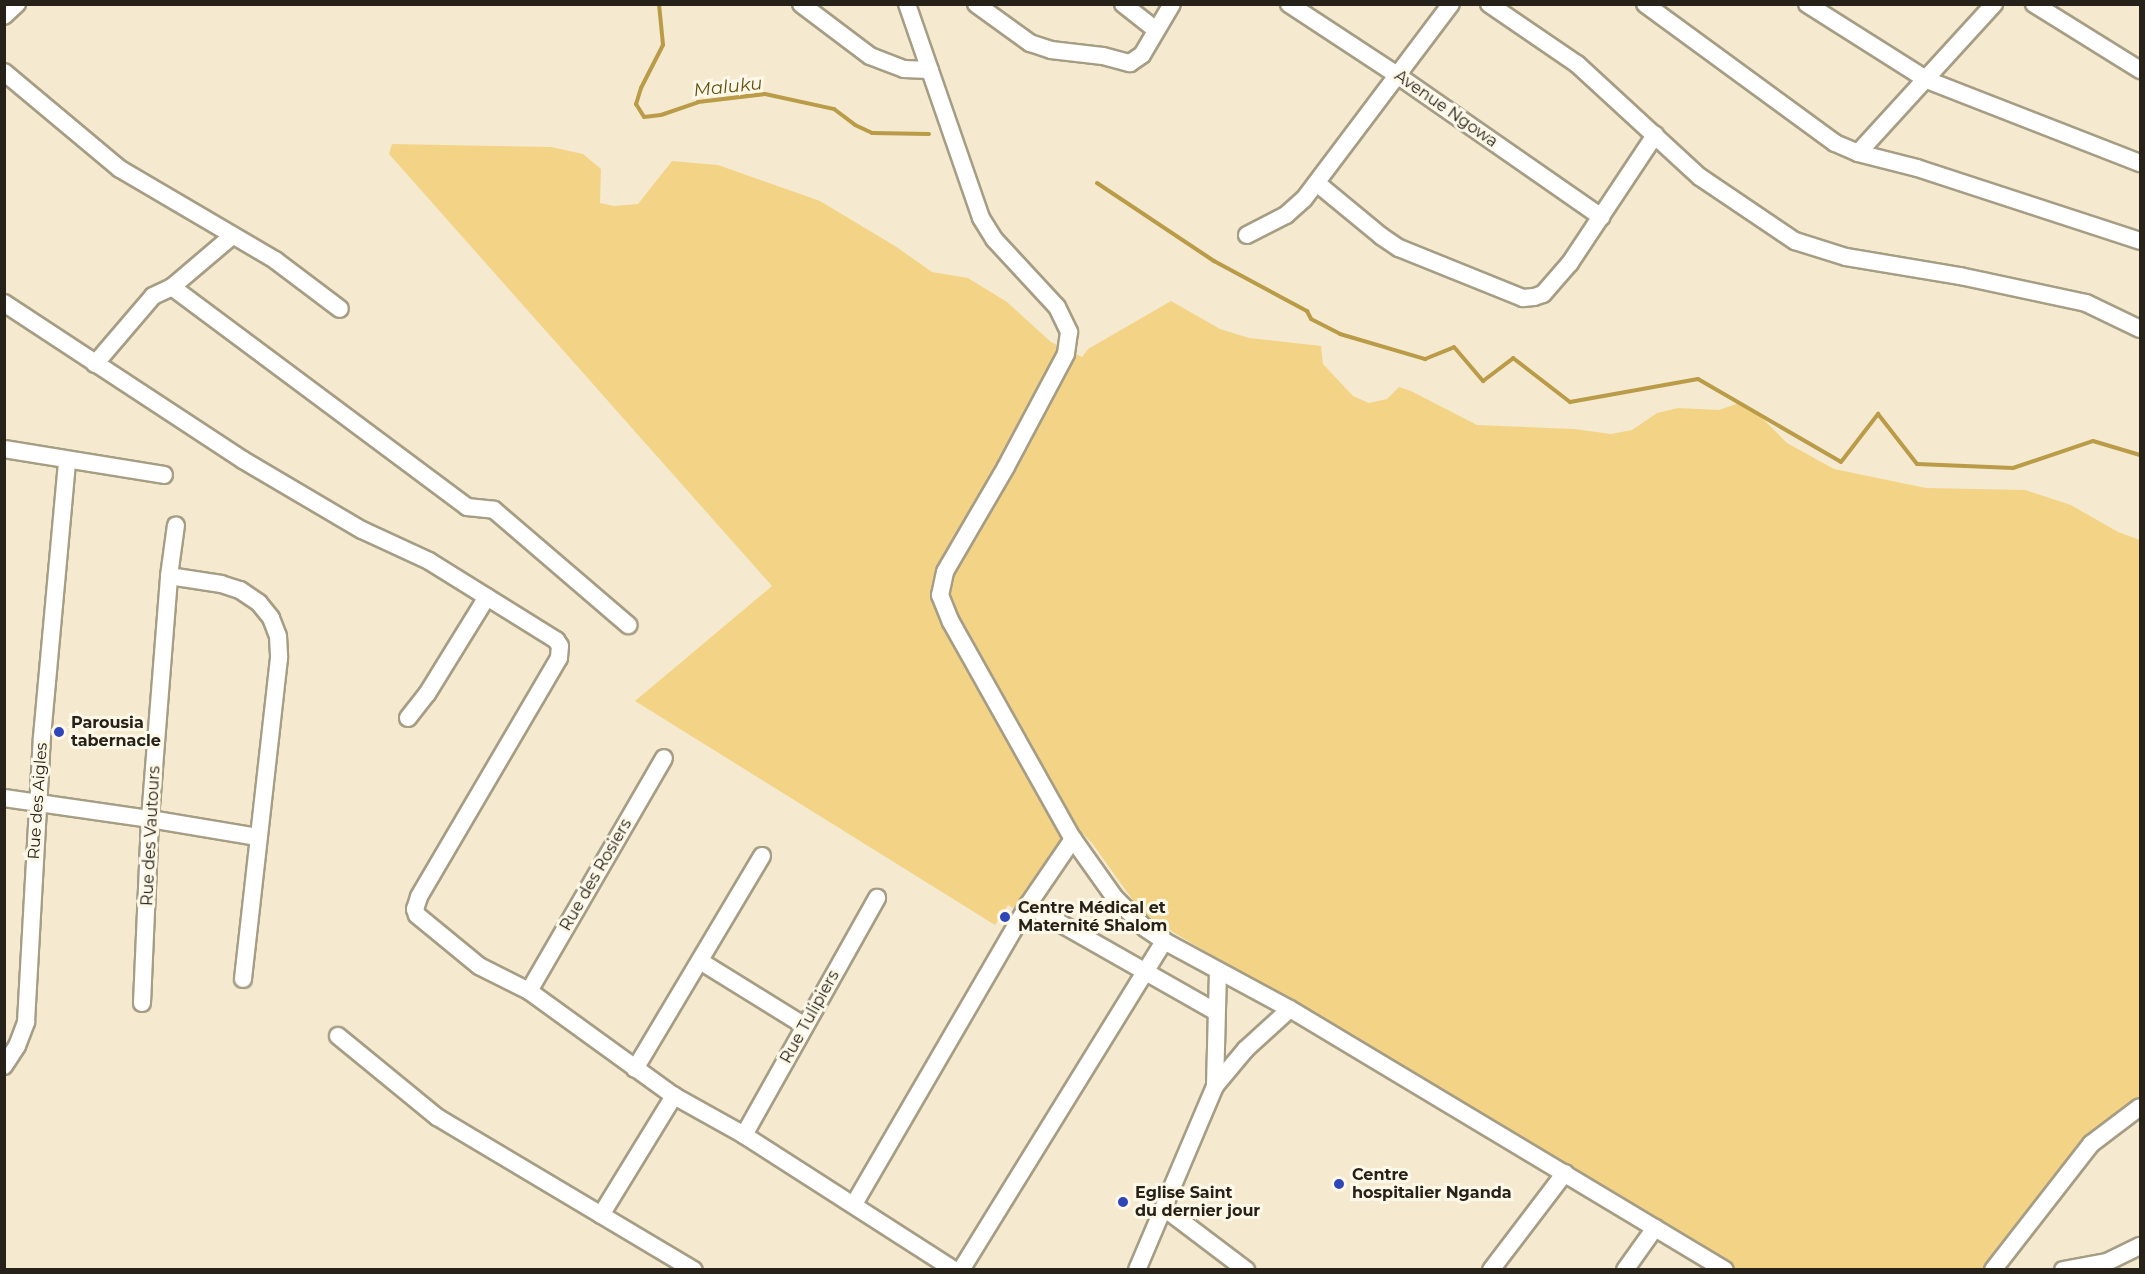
<!DOCTYPE html>
<meta charset="utf-8">
<style>
body{margin:0}
#map{position:relative;width:2145px;height:1274px;overflow:hidden;background:#f5ead0;font-family:Montserrat,sans-serif}
div>[style]{position:absolute}
.green>*{inset:0;background:#f3d486}
.stream>*{height:4px;margin:-2px;padding:0 2px;transform-origin:2px;border-radius:2px;background:#ba9b48}
.roads{filter:drop-shadow(2px 0 #a69d85) drop-shadow(-2px 0 #a69d85) drop-shadow(0 2px #a69d85) drop-shadow(0 -2px #a69d85)}
.street>*{height:16px;margin:-8px;padding:0 8px;transform-origin:8px;border-radius:8px;background:#fff}
.dots>*{width:16px;height:16px;translate:-50% -50%;box-sizing:border-box;border:3px solid #fef8e8;border-radius:50%}
span{translate:-50% -50%;white-space:nowrap;text-align:center;line-height:1.15;-webkit-text-stroke:6px #fef8e8;paint-order:stroke}
.street-label{font-size:16px;color:#262219}
.poi-label{font-size:16px;color:#262219;font-weight:700}
.left{translate:0 -50%;text-align:left}
.water-label{font-size:18px;color:#654f0f;font-style:italic}
.frame{position:absolute;inset:0;border:6px solid #262219;pointer-events:none}
</style>
<div id="map">
<div class="green">
<div style="clip-path:polygon(392px 144px,551px 147px,583px 154px,601px 169px,600px 203px,614px 206px,638px 204px,672px 161px,718px 165px,820px 201px,895px 246px,932px 272px,968px 278px,1007px 302px,1051px 342px,1082px 357px,1088px 349px,1171px 301px,1220px 329px,1249px 338px,1321px 346px,1323px 364px,1353px 396px,1369px 403px,1387px 399px,1399px 387px,1411px 391px,1477px 425px,1574px 429px,1611px 434px,1632px 430px,1657px 413px,1678px 408px,1719px 410px,1739px 403px,1753px 409px,1787px 443px,1834px 469px,1926px 488px,2025px 490px,2071px 505px,2118px 532px,2140px 540px,2140px 1101px,2063px 1168px,1984px 1269px,1733px 1269px,1429px 1084px,1156px 922px,1139px 909px,1092px 843px,1074px 825px,1019px 911px,1008px 905px,995px 925px,635px 701px,772px 586px,389px 154px)"></div>
</div>
<div class="stream">
<div style="left:659px;top:4px;width:41px;rotate:84.4deg"></div>
<div style="left:663px;top:45px;width:48px;rotate:117.1deg"></div>
<div style="left:641px;top:88px;width:17px;rotate:107deg"></div>
<div style="left:636px;top:104px;width:15px;rotate:58deg"></div>
<div style="left:644px;top:117px;width:17px;rotate:-7deg"></div>
<div style="left:661px;top:115px;width:39px;rotate:-19deg"></div>
<div style="left:698px;top:102px;width:67px;rotate:-6.8deg"></div>
<div style="left:765px;top:94px;width:71px;rotate:12.3deg"></div>
<div style="left:834px;top:109px;width:26px;rotate:37deg"></div>
<div style="left:855px;top:125px;width:19px;rotate:25deg"></div>
<div style="left:872px;top:133px;width:57px;rotate:1deg"></div>
<div style="left:1097px;top:183px;width:141px;rotate:33.7deg"></div>
<div style="left:1214px;top:261px;width:106px;rotate:28.3deg"></div>
<div style="left:1307px;top:311px;width:9px;rotate:63deg"></div>
<div style="left:1311px;top:319px;width:33px;rotate:27deg"></div>
<div style="left:1340px;top:334px;width:89px;rotate:16.4deg"></div>
<div style="left:1425px;top:359px;width:31px;rotate:-22deg"></div>
<div style="left:1454px;top:347px;width:45px;rotate:49.5deg"></div>
<div style="left:1483px;top:381px;width:38px;rotate:-37deg"></div>
<div style="left:1513px;top:358px;width:72px;rotate:37.7deg"></div>
<div style="left:1570px;top:402px;width:130px;rotate:-10.2deg"></div>
<div style="left:1698px;top:379px;width:165px;rotate:30.1deg"></div>
<div style="left:1841px;top:462px;width:61px;rotate:-52.4deg"></div>
<div style="left:1878px;top:414px;width:63px;rotate:52deg"></div>
<div style="left:1917px;top:464px;width:96px;rotate:2.4deg"></div>
<div style="left:2013px;top:468px;width:84px;rotate:-18.6deg"></div>
<div style="left:2093px;top:441px;width:49px;rotate:16.6deg"></div>
</div>
<div class="roads">
<div class="street">
<div style="left:801px;top:4px;width:86px;rotate:37deg"></div>
<div style="left:870px;top:56px;width:36px;rotate:21deg"></div>
<div style="left:904px;top:69px;width:26px;rotate:2deg"></div>
<div style="left:907px;top:4px;width:226px;rotate:70.9deg"></div>
<div style="left:981px;top:218px;width:25px;rotate:58deg"></div>
<div style="left:994px;top:239px;width:93px;rotate:47.2deg"></div>
<div style="left:1057px;top:307px;width:28px;rotate:64deg"></div>
<div style="left:1069px;top:332px;width:22px;rotate:98deg"></div>
<div style="left:1066px;top:354px;width:128px;rotate:118deg"></div>
<div style="left:1006px;top:467px;width:121px;rotate:120.2deg"></div>
<div style="left:945px;top:572px;width:24px;rotate:102deg"></div>
<div style="left:940px;top:595px;width:29px;rotate:68deg"></div>
<div style="left:951px;top:622px;width:249px;rotate:60.7deg"></div>
<div style="left:1073px;top:839px;width:72px;rotate:54.6deg"></div>
<div style="left:1115px;top:898px;width:42px;rotate:45deg"></div>
<div style="left:1145px;top:928px;width:23px;rotate:34deg"></div>
<div style="left:1164px;top:941px;width:143px;rotate:28.4deg"></div>
<div style="left:1290px;top:1009px;width:507px;rotate:30.96deg"></div>
<div style="left:976px;top:4px;width:67px;rotate:35.8deg"></div>
<div style="left:1030px;top:43px;width:22px;rotate:18deg"></div>
<div style="left:1051px;top:50px;width:52px;rotate:6.6deg"></div>
<div style="left:1103px;top:56px;width:28px;rotate:15deg"></div>
<div style="left:1130px;top:63px;width:14px;rotate:-34deg"></div>
<div style="left:1142px;top:55px;width:59px;rotate:-59.5deg"></div>
<div style="left:1123px;top:4px;width:42px;rotate:38.2deg"></div>
<div style="left:1289px;top:4px;width:129px;rotate:33.3deg"></div>
<div style="left:1397px;top:75px;width:249px;rotate:34.8deg"></div>
<div style="left:1489px;top:4px;width:107px;rotate:34.3deg"></div>
<div style="left:1577px;top:64px;width:167px;rotate:42.6deg"></div>
<div style="left:1700px;top:177px;width:115px;rotate:34deg"></div>
<div style="left:1795px;top:241px;width:53px;rotate:17.4deg"></div>
<div style="left:1846px;top:257px;width:116px;rotate:9.5deg"></div>
<div style="left:1960px;top:276px;width:129px;rotate:12.1deg"></div>
<div style="left:2086px;top:303px;width:60px;rotate:25.7deg"></div>
<div style="left:1645px;top:4px;width:235px;rotate:36.2deg"></div>
<div style="left:1835px;top:143px;width:25px;rotate:23deg"></div>
<div style="left:1858px;top:153px;width:61px;rotate:14.3deg"></div>
<div style="left:1917px;top:168px;width:235px;rotate:18.1deg"></div>
<div style="left:1807px;top:4px;width:142px;rotate:32.3deg"></div>
<div style="left:1927px;top:80px;width:229px;rotate:21.3deg"></div>
<div style="left:2034px;top:4px;width:125px;rotate:31.9deg"></div>
<div style="left:4px;top:16px;width:18px;rotate:-43deg"></div>
<div style="left:4px;top:72px;width:151px;rotate:39.9deg"></div>
<div style="left:120px;top:169px;width:180px;rotate:30.4deg"></div>
<div style="left:275px;top:260px;width:81px;rotate:37deg"></div>
<div style="left:1858px;top:153px;width:202px;rotate:-47.6deg"></div>
<div style="left:1318px;top:184px;width:82px;rotate:39.5deg"></div>
<div style="left:1381px;top:236px;width:22px;rotate:34deg"></div>
<div style="left:1399px;top:248px;width:134px;rotate:22deg"></div>
<div style="left:1523px;top:298px;width:11px;rotate:-5deg"></div>
<div style="left:1534px;top:297px;width:9px;rotate:-18deg"></div>
<div style="left:1543px;top:294px;width:41px;rotate:-48.9deg"></div>
<div style="left:1570px;top:263px;width:154px;rotate:-56.4deg"></div>
<div style="left:1247px;top:235px;width:44px;rotate:-27.1deg"></div>
<div style="left:1286px;top:215px;width:24px;rotate:-42deg"></div>
<div style="left:1304px;top:199px;width:244px;rotate:-53deg"></div>
<div style="left:172px;top:287px;width:368px;rotate:36.7deg"></div>
<div style="left:467px;top:507px;width:27px;rotate:6deg"></div>
<div style="left:494px;top:510px;width:177px;rotate:40.6deg"></div>
<div style="left:4px;top:303px;width:286px;rotate:33.3deg"></div>
<div style="left:243px;top:460px;width:138px;rotate:30.5deg"></div>
<div style="left:362px;top:530px;width:74px;rotate:24.8deg"></div>
<div style="left:429px;top:561px;width:150px;rotate:31.9deg"></div>
<div style="left:556px;top:640px;width:7px;rotate:56deg"></div>
<div style="left:560px;top:646px;width:12px;rotate:95deg"></div>
<div style="left:559px;top:658px;width:277px;rotate:120.4deg"></div>
<div style="left:419px;top:897px;width:13px;rotate:108deg"></div>
<div style="left:415px;top:909px;width:6px;rotate:72deg"></div>
<div style="left:417px;top:915px;width:80px;rotate:39.4deg"></div>
<div style="left:479px;top:966px;width:56px;rotate:26.6deg"></div>
<div style="left:529px;top:991px;width:179px;rotate:35.9deg"></div>
<div style="left:674px;top:1096px;width:80px;rotate:29.1deg"></div>
<div style="left:744px;top:1135px;width:250px;rotate:32.7deg"></div>
<div style="left:95px;top:364px;width:89px;rotate:-49.5deg"></div>
<div style="left:153px;top:296px;width:21px;rotate:-25deg"></div>
<div style="left:172px;top:287px;width:77px;rotate:-40.3deg"></div>
<div style="left:4px;top:449px;width:162px;rotate:9.2deg"></div>
<div style="left:169px;top:576px;width:53px;rotate:8.7deg"></div>
<div style="left:221px;top:584px;width:20px;rotate:18deg"></div>
<div style="left:240px;top:590px;width:23px;rotate:34deg"></div>
<div style="left:259px;top:603px;width:19px;rotate:51deg"></div>
<div style="left:271px;top:618px;width:19px;rotate:69deg"></div>
<div style="left:278px;top:636px;width:22px;rotate:87deg"></div>
<div style="left:279px;top:658px;width:323px;rotate:96.4deg"></div>
<div style="left:408px;top:718px;width:31px;rotate:-52deg"></div>
<div style="left:427px;top:694px;width:114px;rotate:-58.3deg"></div>
<div style="left:4px;top:798px;width:148px;rotate:8.2deg"></div>
<div style="left:150px;top:819px;width:109px;rotate:9.5deg"></div>
<div style="left:1028px;top:905px;width:216px;rotate:29.6deg"></div>
<div style="left:700px;top:961px;width:123px;rotate:31.8deg"></div>
<div style="left:529px;top:991px;width:269px;rotate:-59.9deg"></div>
<div style="left:142px;top:1003px;width:184px;rotate:-87.5deg"></div>
<div style="left:150px;top:819px;width:244px;rotate:-85.5deg"></div>
<div style="left:169px;top:576px;width:51px;rotate:-82.2deg"></div>
<div style="left:338px;top:1036px;width:128px;rotate:39.3deg"></div>
<div style="left:437px;top:1117px;width:299px;rotate:30.8deg"></div>
<div style="left:4px;top:1066px;width:24px;rotate:-57deg"></div>
<div style="left:17px;top:1046px;width:26px;rotate:-69deg"></div>
<div style="left:26px;top:1022px;width:285px;rotate:-86.8deg"></div>
<div style="left:42px;top:737px;width:278px;rotate:-84.8deg"></div>
<div style="left:635px;top:1069px;width:248px;rotate:-59.2deg"></div>
<div style="left:1215px;top:1086px;width:115px;rotate:-88.5deg"></div>
<div style="left:744px;top:1135px;width:272px;rotate:-60.7deg"></div>
<div style="left:854px;top:1204px;width:346px;rotate:-59.8deg"></div>
<div style="left:1028px;top:905px;width:80px;rotate:-55.7deg"></div>
<div style="left:1164px;top:1208px;width:103px;rotate:37.1deg"></div>
<div style="left:601px;top:1215px;width:140px;rotate:-58.5deg"></div>
<div style="left:961px;top:1270px;width:387px;rotate:-58.3deg"></div>
<div style="left:1137px;top:1270px;width:200px;rotate:-67deg"></div>
<div style="left:1215px;top:1086px;width:48px;rotate:-50deg"></div>
<div style="left:1246px;top:1049px;width:59px;rotate:-42.3deg"></div>
<div style="left:1491px;top:1270px;width:122px;rotate:-52.7deg"></div>
<div style="left:1625px;top:1270px;width:52px;rotate:-54.5deg"></div>
<div style="left:1993px;top:1270px;width:160px;rotate:-52.1deg"></div>
<div style="left:2091px;top:1144px;width:61px;rotate:-37.1deg"></div>
<div style="left:2063px;top:1270px;width:45px;rotate:-10.3deg"></div>
<div style="left:2107px;top:1262px;width:37px;rotate:-26deg"></div>
</div>
</div>
<div class="dots">
<div style="left:59px;top:732px;background:#2e46b7"></div>
<div style="left:1005px;top:917px;background:#2e46b7"></div>
<div style="left:1339px;top:1184px;background:#2e46b7"></div>
<div style="left:1123px;top:1202px;background:#2e46b7"></div>
</div>
<div class="street-label">
<span style="left:1446px;top:109px;rotate:35deg">Avenue Ngowa</span>
<span style="left:38px;top:801px;rotate:-86deg">Rue des Aigles</span>
<span style="left:151px;top:836px;rotate:-87deg">Rue des Vautours</span>
<span style="left:596px;top:875px;rotate:-60deg">Rue des Rosiers</span>
<span style="left:810px;top:1017px;rotate:-61deg">Rue Tulipiers</span>
</div>
<div class="poi-label">
<span class="left" style="left:71px;top:732px">Parousia<br>tabernacle</span>
<span class="left" style="left:1018px;top:917px">Centre Médical et<br>Maternité Shalom</span>
<span class="left" style="left:1352px;top:1184px">Centre<br>hospitalier Nganda</span>
<span class="left" style="left:1135px;top:1202px">Eglise Saint<br>du dernier jour</span>
</div>
<div class="water-label">
<span style="left:728px;top:87px;rotate:-6deg">Maluku</span>
</div>
<div class="frame"></div>
</div>
